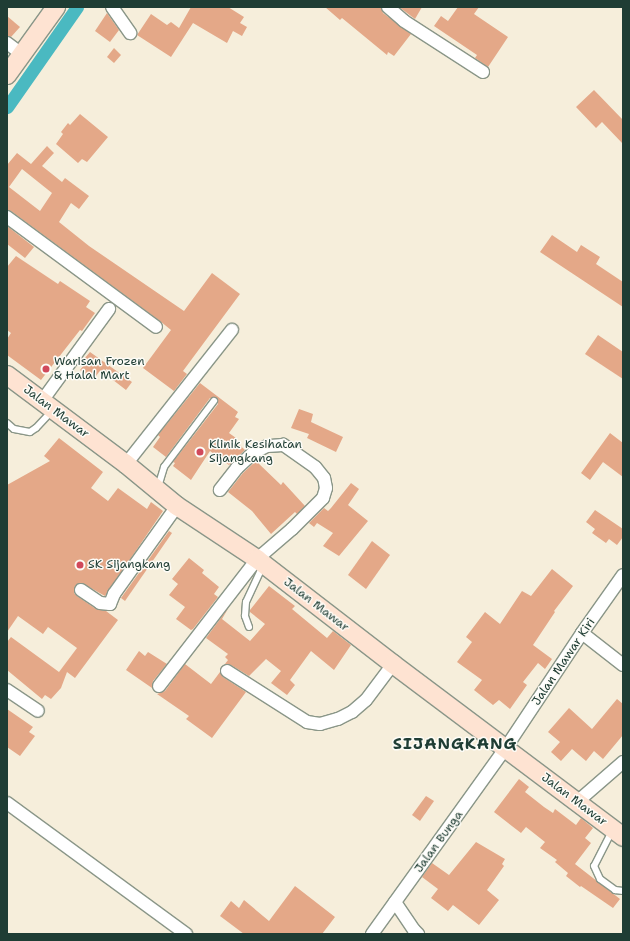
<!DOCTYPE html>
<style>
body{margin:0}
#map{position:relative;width:630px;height:941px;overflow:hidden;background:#f6eedb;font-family:"Shantell Sans",sans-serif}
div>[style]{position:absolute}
.canal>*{height:13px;margin:-6.5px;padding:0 6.5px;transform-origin:6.5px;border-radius:6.5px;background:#4ab9c1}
.building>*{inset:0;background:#e4a888}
.roads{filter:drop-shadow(1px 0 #8a9688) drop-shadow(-1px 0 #8a9688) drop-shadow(0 1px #8a9688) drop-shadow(0 -1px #8a9688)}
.lane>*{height:6px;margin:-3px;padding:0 3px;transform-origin:3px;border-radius:3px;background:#fff}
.street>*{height:12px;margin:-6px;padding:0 6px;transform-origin:6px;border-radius:6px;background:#fff}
.secondary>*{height:18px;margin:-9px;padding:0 9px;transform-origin:9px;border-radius:9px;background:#fee3d2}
.dots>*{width:11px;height:11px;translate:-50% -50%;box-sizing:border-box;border:2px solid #fdfcf7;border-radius:50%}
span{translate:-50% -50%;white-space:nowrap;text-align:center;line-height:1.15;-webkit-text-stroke:3px #fdfcf7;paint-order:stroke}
.poi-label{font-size:12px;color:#1f3d34}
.left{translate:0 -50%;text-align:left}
.street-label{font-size:12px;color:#1f3d34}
.district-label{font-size:16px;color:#1f3d34;font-weight:700;letter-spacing:1px}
.frame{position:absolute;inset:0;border:8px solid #1f3d34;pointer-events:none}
</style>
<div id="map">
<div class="canal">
<div style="left:7px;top:107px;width:122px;rotate:-55deg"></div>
</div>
<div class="building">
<div style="clip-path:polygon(191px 7px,228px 7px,244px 17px,240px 23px,247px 27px,242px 36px,233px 31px,227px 43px,193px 23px,171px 57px,137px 35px,151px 14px,167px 25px,171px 22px,179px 28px)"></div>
<div style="clip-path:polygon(325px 7px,381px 7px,383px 13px,411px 34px,394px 56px,388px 52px,387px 55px,342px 18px,340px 20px)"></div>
<div style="clip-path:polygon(399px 7px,422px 7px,415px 19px)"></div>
<div style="clip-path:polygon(458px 7px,479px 7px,474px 14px,508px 37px,488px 67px,475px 58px,477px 55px,434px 26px,441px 16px,448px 21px)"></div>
<div style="clip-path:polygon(107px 13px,119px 30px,110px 42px,95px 31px)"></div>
<div style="clip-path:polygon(7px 16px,20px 27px,11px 37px,7px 36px)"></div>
<div style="clip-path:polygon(114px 48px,121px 55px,114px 63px,107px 57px)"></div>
<div style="clip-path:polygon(594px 90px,623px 120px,623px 144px,602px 122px,596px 128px,576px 107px)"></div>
<div style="clip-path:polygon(80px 114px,108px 137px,87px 162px,82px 159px,78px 163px,56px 144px,63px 134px,61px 132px,68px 123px,70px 125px)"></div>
<div style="clip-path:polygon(evenodd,47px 146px,54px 153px,42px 166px,62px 182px,65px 178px,89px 196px,79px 209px,71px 203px,59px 222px,89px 246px,184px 311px,212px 273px,240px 294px,183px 371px,187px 374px,174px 391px,143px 368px,171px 330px,160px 321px,11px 211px,7px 210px,7px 165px,17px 153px,31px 164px,47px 146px,22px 169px,52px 193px,40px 211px,9px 187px,22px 169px)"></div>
<div style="clip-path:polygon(7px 226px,34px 247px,25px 258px,7px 244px)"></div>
<div style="clip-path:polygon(552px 235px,577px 252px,581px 245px,600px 257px,596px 264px,623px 282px,623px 307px,540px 252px)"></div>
<div style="clip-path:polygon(16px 256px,58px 284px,60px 281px,90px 301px,86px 307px,95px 313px,82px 331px,80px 330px,41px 380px,7px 355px,7px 339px,11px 333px,7px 330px,7px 267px)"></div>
<div style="clip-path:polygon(598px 335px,623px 352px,623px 379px,585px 354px)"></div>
<div style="clip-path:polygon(90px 352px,132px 382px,126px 390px,104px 373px,99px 372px,93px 380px,80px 370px,87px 361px,84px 359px)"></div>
<div style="clip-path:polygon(200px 383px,238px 412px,235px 417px,239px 419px,229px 433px,236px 438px,234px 440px,245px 450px,229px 465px,210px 451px,191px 480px,173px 466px,175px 463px,173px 462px,218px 404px,217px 398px,210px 398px,166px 457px,153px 447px,160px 437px,158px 435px)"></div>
<div style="clip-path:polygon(299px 409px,313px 414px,311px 422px,343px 437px,336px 452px,307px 438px,309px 434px,291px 428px)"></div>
<div style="clip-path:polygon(610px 433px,623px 443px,623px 477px,603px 462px,590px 480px,581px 473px)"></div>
<div style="clip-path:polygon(59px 438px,103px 472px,91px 488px,108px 501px,118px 488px,147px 509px,151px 502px,163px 511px,105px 596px,82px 583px,75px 586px,74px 593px,77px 596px,96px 609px,106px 611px,118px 620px,75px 678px,67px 672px,61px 688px,51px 699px,45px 695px,42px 699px,7px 670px,7px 642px,11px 637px,59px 672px,77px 648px,48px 627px,43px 634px,18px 616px,7px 632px,7px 485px,50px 461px,44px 456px)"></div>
<div style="clip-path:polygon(256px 461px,281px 485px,283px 482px,305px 506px,297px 514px,295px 512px,271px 534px,252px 511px,228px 492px,243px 473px)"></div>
<div style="clip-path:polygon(351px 483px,359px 489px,348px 505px,368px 521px,339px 556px,323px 546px,333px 533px,317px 523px,314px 527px,309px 523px,324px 508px,328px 511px,331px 508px)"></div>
<div style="clip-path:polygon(595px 510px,623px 529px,623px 537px,617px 545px,609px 539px,606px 543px,592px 533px,595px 529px,586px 522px)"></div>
<div style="clip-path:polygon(169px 531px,172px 533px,125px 601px,121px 598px)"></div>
<div style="clip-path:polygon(372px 541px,390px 555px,366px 589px,348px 575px)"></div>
<div style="clip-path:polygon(189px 558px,204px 570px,202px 573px,219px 587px,214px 594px,218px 597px,193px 629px,191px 630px,176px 619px,185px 607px,169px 595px,178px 584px,172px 579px)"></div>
<div style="clip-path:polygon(552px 569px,573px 586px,554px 611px,555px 612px,533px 645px,552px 659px,545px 669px,538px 663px,523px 682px,527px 685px,510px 709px,499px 700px,493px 705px,474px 690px,482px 680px,457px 662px,472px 642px,466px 637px,485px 612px,500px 624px,522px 591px,531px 596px)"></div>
<div style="clip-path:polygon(269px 586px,295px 606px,292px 609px,327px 638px,333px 631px,351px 645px,334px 670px,311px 651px,290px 680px,295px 685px,287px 695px,271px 683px,281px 671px,266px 659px,249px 676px,231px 665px,225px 664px,228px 660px,225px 657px,228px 654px,206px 638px,229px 607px,222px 619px,250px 641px,265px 624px,250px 612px,250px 610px)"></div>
<div style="clip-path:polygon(139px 651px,145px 656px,148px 652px,167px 664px,153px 681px,152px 688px,126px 670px)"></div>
<div style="clip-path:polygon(185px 664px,211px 684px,220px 672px,223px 677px,246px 692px,212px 738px,186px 719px,189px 716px,157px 694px,165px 691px)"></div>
<div style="clip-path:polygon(617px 699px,623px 704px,623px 735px,603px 759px,594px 751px,586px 761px,572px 749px,561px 761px,551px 752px,560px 742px,548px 732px,569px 708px,592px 729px)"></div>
<div style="clip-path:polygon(7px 709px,33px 727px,29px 732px,35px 736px,20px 756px,7px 747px)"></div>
<div style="clip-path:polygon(519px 779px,529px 787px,525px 792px,544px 807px,553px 813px,555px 809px,576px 825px,581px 818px,593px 828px,585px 838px,591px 843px,575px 864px,620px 899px,613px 908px,581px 886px,580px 887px,566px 876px,568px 873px,555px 862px,557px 860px,540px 848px,545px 842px,526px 827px,521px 833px,494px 812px)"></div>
<div style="clip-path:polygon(426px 796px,434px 801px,420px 821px,412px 815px)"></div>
<div style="clip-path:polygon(476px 842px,505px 859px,502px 864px,504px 866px,487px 890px,499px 900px,479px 925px,453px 905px,448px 911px,431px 898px,438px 889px,422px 877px,432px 863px,449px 875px)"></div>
<div style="clip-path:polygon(295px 886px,335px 917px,322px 934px,244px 934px,220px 916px,231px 901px,239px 908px,244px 900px,269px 921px)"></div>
</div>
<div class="roads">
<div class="lane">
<div style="left:7px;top:423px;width:9px;rotate:41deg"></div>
<div style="left:14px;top:429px;width:16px;rotate:11deg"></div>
<div style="left:30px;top:432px;width:7px;rotate:-34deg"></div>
<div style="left:36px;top:428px;width:23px;rotate:-47deg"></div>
<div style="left:158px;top:487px;width:21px;rotate:-73deg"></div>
<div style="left:164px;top:467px;width:83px;rotate:-52.9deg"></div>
<div style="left:249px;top:627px;width:12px;rotate:-110deg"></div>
<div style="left:245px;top:616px;width:14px;rotate:-86deg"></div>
<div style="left:246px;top:602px;width:40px;rotate:-65deg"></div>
<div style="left:612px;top:831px;width:39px;rotate:117deg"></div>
<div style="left:594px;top:866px;width:14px;rotate:65deg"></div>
<div style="left:600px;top:879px;width:19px;rotate:36deg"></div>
<div style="left:615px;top:890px;width:8px;rotate:7deg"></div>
</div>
<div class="street">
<div style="left:112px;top:7px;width:32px;rotate:55deg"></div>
<div style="left:388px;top:7px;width:21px;rotate:41deg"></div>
<div style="left:404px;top:21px;width:94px;rotate:32.8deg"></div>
<div style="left:7px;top:43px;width:20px;rotate:37deg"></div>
<div style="left:7px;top:217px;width:185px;rotate:36.4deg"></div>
<div style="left:42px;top:401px;width:114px;rotate:-53.9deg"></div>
<div style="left:126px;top:464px;width:171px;rotate:-51.7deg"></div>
<div style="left:81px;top:590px;width:23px;rotate:34deg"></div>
<div style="left:100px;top:603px;width:10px;rotate:6deg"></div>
<div style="left:110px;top:604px;width:11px;rotate:-68deg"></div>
<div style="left:114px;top:594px;width:108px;rotate:-54.4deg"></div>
<div style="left:582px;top:633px;width:52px;rotate:38deg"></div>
<div style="left:227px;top:671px;width:95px;rotate:32.5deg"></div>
<div style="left:307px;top:722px;width:13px;rotate:9deg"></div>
<div style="left:320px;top:724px;width:19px;rotate:-16deg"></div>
<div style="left:338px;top:719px;width:16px;rotate:-27deg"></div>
<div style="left:352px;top:712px;width:18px;rotate:-41deg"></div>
<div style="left:366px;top:700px;width:45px;rotate:-53.1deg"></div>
<div style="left:159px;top:686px;width:160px;rotate:-52.3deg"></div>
<div style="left:257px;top:559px;width:46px;rotate:-40.6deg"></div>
<div style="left:292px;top:529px;width:44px;rotate:-45deg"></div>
<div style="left:323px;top:498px;width:10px;rotate:-73deg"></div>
<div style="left:326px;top:488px;width:10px;rotate:-101deg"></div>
<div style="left:324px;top:478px;width:14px;rotate:-129deg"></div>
<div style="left:315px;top:467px;width:39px;rotate:-145deg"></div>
<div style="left:283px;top:445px;width:16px;rotate:176deg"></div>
<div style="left:267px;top:446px;width:16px;rotate:153deg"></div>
<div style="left:253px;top:453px;width:22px;rotate:137deg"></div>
<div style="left:237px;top:468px;width:28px;rotate:128deg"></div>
<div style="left:7px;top:690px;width:37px;rotate:34deg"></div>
<div style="left:577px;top:802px;width:61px;rotate:-41deg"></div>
<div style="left:7px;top:803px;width:222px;rotate:36.2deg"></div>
<div style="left:395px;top:902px;width:34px;rotate:56deg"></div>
<div style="left:414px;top:930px;width:6px;rotate:45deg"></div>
<div style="left:372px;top:934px;width:228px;rotate:-54.3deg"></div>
<div style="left:505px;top:749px;width:139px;rotate:-56.4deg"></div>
<div style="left:582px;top:633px;width:71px;rotate:-54.7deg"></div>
</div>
<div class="secondary">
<div style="left:7px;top:75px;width:84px;rotate:-54.2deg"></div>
<div style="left:7px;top:375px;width:149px;rotate:36.8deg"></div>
<div style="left:126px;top:464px;width:66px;rotate:39.5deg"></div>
<div style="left:177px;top:506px;width:96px;rotate:33.5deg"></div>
<div style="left:257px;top:559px;width:172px;rotate:37.7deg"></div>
<div style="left:393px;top:664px;width:288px;rotate:36.9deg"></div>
</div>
</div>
<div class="dots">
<div style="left:46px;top:369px;background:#d1495b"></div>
<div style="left:200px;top:452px;background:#d1495b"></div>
<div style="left:80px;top:565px;background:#d1495b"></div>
</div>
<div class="poi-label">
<span class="left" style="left:54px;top:369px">Warisan Frozen<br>&amp; Halal Mart</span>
<span class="left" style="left:209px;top:452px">Klinik Kesihatan<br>Sijangkang</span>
<span class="left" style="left:88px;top:565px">SK Sijangkang</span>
</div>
<div class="street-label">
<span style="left:56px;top:412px;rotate:37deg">Jalan Mawar</span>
<span style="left:316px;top:605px;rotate:38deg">Jalan Mawar</span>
<span style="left:564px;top:662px;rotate:-56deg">Jalan Mawar Kiri</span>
<span style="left:574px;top:800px;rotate:37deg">Jalan Mawar</span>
<span style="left:439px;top:842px;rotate:-54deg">Jalan Bunga</span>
</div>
<div class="district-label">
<span style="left:455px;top:744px">SIJANGKANG</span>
</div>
<div class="frame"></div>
</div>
